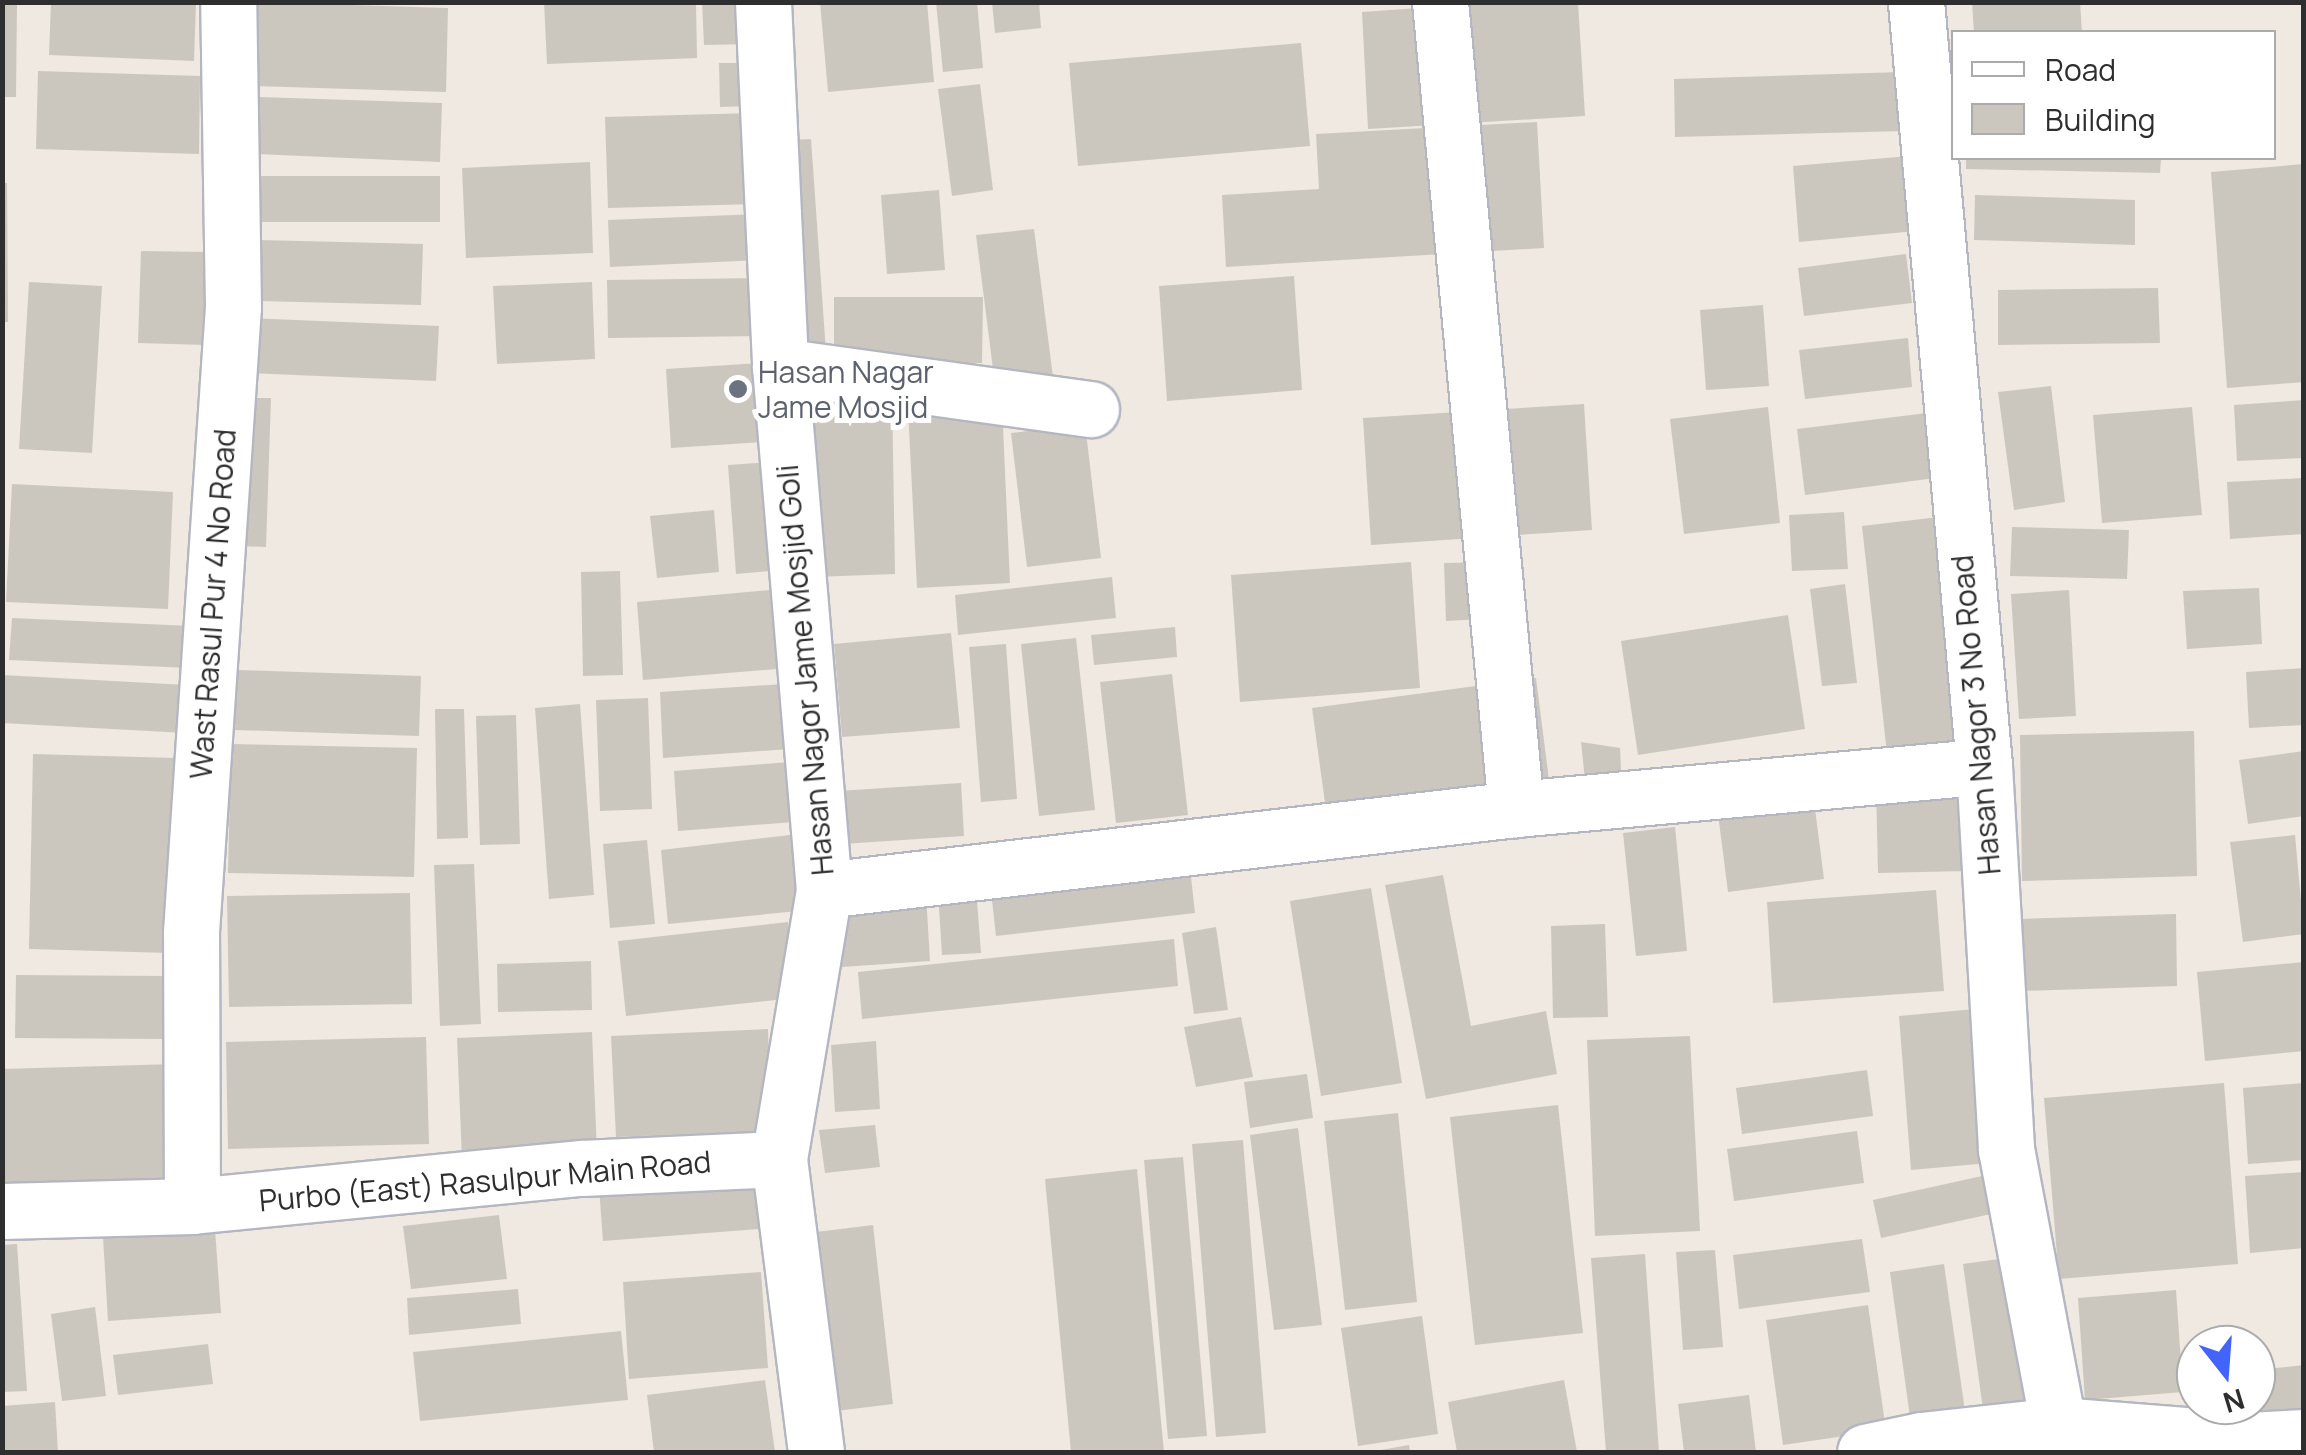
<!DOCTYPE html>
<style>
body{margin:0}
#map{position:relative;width:2306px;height:1455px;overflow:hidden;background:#efe9e1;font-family:Manrope,sans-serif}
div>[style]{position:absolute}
.building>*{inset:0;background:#cbc7bf}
.roads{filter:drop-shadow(2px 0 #b4b7c1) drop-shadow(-2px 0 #b4b7c1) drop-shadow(0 2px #b4b7c1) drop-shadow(0 -2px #b4b7c1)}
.street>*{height:55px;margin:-27.5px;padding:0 27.5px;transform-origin:27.5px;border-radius:27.5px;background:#fff}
.dots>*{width:28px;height:28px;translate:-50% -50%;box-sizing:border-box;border:5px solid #fff;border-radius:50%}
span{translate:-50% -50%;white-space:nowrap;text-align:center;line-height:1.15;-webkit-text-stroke:10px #fff;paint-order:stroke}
.worship-label{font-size:30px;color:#5b616d}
.left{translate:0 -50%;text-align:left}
.street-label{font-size:30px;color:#2e2e2e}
.frame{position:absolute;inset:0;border:5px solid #2e2e2e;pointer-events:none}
.legend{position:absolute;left:1951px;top:30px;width:325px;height:130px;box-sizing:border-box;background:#fff;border:2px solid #ababab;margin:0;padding:12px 18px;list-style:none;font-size:30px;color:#2e2e2e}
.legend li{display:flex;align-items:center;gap:20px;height:50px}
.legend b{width:50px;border:2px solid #ababab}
.north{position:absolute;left:2176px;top:1325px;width:100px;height:100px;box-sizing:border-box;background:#fff;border:2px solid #ababab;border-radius:50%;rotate:163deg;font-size:28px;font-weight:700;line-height:40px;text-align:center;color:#2e2e2e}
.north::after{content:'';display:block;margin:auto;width:35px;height:45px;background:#4264fb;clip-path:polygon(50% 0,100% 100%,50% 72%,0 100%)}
</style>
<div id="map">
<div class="building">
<div style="clip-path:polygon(2px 2px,17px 2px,16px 97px,2px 97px)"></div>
<div style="clip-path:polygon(51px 2px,196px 2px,194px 61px,49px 55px)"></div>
<div style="clip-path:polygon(254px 2px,448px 8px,446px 92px,252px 86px)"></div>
<div style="clip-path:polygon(544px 2px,696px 2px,697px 58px,547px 64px)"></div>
<div style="clip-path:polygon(702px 2px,751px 2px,753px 44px,704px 45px)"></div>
<div style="clip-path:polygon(820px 2px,927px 2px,934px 82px,828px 92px)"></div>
<div style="clip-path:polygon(936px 2px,977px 2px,983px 68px,943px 72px)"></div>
<div style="clip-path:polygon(992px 2px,1039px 2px,1041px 28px,995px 33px)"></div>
<div style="clip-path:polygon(1504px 2px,1578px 2px,1585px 116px,1368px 129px,1362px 12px)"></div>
<div style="clip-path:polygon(1972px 2px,2080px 2px,2082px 32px,1974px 32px)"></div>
<div style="clip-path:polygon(1301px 43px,1310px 146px,1078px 166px,1069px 63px)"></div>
<div style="clip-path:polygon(719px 63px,754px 63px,754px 106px,720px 107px)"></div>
<div style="clip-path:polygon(38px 71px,200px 76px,199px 154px,36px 149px)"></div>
<div style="clip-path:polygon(1902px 72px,1904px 131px,1675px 137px,1674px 79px)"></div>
<div style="clip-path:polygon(980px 84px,993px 190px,952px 196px,938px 89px)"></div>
<div style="clip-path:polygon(259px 97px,442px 103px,440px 162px,256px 154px)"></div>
<div style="clip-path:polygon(754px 113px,756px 204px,608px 208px,605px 117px)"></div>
<div style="clip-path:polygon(1537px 122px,1544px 248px,1226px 267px,1222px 195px,1319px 189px,1316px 134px)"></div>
<div style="clip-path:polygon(811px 139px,826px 352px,803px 354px,789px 140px)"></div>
<div style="clip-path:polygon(1909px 156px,1916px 231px,1799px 242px,1793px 166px)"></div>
<div style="clip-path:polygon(1966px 158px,2161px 158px,2160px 173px,1966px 169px)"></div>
<div style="clip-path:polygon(590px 162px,593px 253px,466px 258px,462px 168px)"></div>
<div style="clip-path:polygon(2304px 164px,2304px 382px,2227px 388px,2211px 172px)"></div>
<div style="clip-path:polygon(258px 176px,440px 176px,440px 222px,258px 222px)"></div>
<div style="clip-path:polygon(2px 183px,7px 183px,8px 322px,2px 322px)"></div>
<div style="clip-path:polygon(939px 190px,945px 270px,887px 274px,881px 195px)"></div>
<div style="clip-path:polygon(1975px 195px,2135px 200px,2135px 245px,1974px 240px)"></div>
<div style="clip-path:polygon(759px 214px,760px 260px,610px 267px,608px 220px)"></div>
<div style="clip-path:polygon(1034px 229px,1053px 377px,995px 385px,976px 235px)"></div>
<div style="clip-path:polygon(259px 240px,423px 244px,421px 305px,258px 301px)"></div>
<div style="clip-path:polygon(141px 251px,208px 252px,206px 345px,138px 343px)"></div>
<div style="clip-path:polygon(1906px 254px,1912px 303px,1804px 316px,1798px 268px)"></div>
<div style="clip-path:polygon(1294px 276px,1302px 390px,1167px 401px,1159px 286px)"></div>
<div style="clip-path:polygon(761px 278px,762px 336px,608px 338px,607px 280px)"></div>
<div style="clip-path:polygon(29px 282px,102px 286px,92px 453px,19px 449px)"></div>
<div style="clip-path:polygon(592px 282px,595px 359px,497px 364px,493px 286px)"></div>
<div style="clip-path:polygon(2158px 288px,2160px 343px,1998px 345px,1998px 290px)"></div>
<div style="clip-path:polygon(834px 297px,983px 297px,982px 363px,834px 362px)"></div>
<div style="clip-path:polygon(1763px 305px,1769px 386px,1706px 390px,1700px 310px)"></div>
<div style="clip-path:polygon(249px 318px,439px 326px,436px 381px,246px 373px)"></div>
<div style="clip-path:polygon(1908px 338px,1912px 387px,1805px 399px,1799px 350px)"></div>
<div style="clip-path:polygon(760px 363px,763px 442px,671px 448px,666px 369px)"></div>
<div style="clip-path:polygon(2051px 386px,2065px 502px,2014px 510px,1998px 392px)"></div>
<div style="clip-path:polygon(892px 390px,895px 574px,814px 577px,810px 392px)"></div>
<div style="clip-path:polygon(241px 398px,271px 398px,266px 547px,237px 546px)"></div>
<div style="clip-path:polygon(2304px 400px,2304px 458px,2237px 461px,2234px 405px)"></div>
<div style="clip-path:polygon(1584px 404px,1592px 530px,1371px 545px,1363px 418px)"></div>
<div style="clip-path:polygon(1002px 405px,1010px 583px,917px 588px,908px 409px)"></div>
<div style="clip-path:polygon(1768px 407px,1780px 523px,1684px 534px,1670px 419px)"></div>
<div style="clip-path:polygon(2192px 407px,2202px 515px,2102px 523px,2093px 415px)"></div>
<div style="clip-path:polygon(1935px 412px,1943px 477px,1805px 495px,1797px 429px)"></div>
<div style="clip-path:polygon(1085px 424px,1101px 558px,1027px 567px,1011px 433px)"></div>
<div style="clip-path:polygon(771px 462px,780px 570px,736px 574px,728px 465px)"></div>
<div style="clip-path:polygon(2303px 478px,2304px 534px,2230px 539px,2227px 482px)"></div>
<div style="clip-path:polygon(12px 484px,173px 492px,168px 609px,6px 602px)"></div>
<div style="clip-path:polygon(714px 510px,719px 572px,657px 578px,650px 516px)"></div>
<div style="clip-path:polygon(1844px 512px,1848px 569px,1792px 571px,1789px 515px)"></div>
<div style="clip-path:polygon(1939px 517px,1967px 754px,1888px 763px,1862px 526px)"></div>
<div style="clip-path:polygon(2012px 527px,2129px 530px,2127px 579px,2010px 576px)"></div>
<div style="clip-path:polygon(1411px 562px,1420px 688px,1240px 702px,1231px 575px)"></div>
<div style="clip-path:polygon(1499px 562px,1501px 618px,1446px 621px,1444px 563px)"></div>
<div style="clip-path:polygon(620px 571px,623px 675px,583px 676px,581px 572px)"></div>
<div style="clip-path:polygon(1112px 577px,1116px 618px,958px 635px,955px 595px)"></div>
<div style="clip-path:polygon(1845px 584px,1857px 683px,1822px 686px,1810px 589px)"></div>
<div style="clip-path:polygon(2259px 588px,2262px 644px,2187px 649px,2183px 591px)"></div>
<div style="clip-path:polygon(782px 589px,788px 668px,643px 680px,637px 602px)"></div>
<div style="clip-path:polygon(2069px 590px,2076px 716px,2019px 719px,2011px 594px)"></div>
<div style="clip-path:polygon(1788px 615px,1805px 729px,1638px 755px,1621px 641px)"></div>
<div style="clip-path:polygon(12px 618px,191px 626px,189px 668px,9px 660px)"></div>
<div style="clip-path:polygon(1175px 627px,1177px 657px,1094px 665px,1091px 635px)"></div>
<div style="clip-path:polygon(951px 633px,960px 728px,842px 737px,834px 644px)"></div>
<div style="clip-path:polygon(1076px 638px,1095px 810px,1039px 816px,1021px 644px)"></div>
<div style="clip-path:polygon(1006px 644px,1017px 799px,981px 802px,969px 647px)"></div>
<div style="clip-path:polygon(2304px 668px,2304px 725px,2249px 728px,2246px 672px)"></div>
<div style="clip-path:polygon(237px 670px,421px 676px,419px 736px,235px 730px)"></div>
<div style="clip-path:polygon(1172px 674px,1188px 815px,1116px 823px,1100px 682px)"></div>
<div style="clip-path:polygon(2px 675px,187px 685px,185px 733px,2px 723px)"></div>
<div style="clip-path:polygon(1536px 678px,1549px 780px,1326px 810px,1312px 708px)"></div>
<div style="clip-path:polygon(785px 684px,790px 749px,663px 758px,660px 692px)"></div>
<div style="clip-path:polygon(648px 698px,652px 809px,600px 811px,596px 700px)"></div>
<div style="clip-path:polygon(580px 704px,594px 895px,549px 899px,535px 708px)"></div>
<div style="clip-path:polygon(435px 709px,464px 709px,468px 838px,437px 839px)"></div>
<div style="clip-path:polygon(516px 715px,520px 844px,480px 845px,476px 716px)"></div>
<div style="clip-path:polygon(2194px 731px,2197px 876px,2022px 881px,2020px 735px)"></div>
<div style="clip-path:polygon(1581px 742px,1620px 748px,1622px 792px,1587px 799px)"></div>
<div style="clip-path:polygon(231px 744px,417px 748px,414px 877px,228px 873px)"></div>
<div style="clip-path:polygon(2304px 751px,2304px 816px,2248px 824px,2239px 760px)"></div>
<div style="clip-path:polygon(33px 754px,175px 758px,170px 953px,29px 949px)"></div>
<div style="clip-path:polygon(790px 762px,794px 822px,678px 831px,674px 771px)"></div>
<div style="clip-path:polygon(961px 783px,964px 836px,842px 844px,838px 791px)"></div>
<div style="clip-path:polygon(1964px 783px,1967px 871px,1878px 873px,1876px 787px)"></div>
<div style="clip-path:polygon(1813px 793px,1824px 879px,1728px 892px,1717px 806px)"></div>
<div style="clip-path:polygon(1675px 827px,1687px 951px,1636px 956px,1623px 833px)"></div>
<div style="clip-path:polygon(790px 835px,798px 911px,668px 924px,661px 850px)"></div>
<div style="clip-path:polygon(2295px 835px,2304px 934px,2243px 942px,2230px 842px)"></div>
<div style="clip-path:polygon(647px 840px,655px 924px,610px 928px,603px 844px)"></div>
<div style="clip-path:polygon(1189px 859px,1195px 913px,996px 936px,990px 882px)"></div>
<div style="clip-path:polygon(474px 864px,481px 1024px,440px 1026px,434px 865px)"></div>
<div style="clip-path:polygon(1443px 875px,1471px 1026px,1546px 1011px,1557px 1074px,1426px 1099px,1385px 885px)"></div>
<div style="clip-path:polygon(976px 888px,981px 953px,942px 955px,938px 891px)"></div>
<div style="clip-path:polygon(1371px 888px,1402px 1083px,1321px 1096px,1290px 901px)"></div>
<div style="clip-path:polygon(1936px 890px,1944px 991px,1773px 1003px,1767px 902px)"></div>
<div style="clip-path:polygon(410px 893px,412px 1004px,229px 1007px,227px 896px)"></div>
<div style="clip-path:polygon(926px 894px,930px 961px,842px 967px,838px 900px)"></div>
<div style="clip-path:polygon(2176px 914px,2177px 986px,2022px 991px,2020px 919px)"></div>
<div style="clip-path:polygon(788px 922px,795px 998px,626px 1016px,618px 941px)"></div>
<div style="clip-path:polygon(1605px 924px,1608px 1017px,1553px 1018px,1551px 926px)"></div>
<div style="clip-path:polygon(1216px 927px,1228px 1010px,1194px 1014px,1182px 933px)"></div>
<div style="clip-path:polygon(1174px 939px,1178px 986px,862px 1019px,858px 972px)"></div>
<div style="clip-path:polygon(591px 961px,592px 1010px,498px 1012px,497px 964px)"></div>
<div style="clip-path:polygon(2304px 962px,2304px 1051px,2205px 1061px,2197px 972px)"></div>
<div style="clip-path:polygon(16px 975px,165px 976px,164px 1039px,15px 1038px)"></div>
<div style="clip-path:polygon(1975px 1009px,1989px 1163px,1911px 1170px,1899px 1016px)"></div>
<div style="clip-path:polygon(1241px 1017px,1253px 1077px,1196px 1087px,1184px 1027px)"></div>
<div style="clip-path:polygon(768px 1029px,771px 1131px,616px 1137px,611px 1036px)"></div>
<div style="clip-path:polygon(592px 1032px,597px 1153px,462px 1159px,457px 1038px)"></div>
<div style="clip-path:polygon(1690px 1036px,1700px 1231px,1595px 1236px,1587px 1040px)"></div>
<div style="clip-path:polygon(426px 1037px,429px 1144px,228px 1149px,226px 1042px)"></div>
<div style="clip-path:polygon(876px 1041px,880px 1109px,835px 1112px,831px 1045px)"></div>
<div style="clip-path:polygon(175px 1064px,179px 1193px,2px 1199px,2px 1069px)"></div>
<div style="clip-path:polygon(1867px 1070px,1873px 1116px,1742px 1134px,1736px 1088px)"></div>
<div style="clip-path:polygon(1307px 1074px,1313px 1118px,1250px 1128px,1244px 1082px)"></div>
<div style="clip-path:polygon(2224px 1083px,2238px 1264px,2059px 1279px,2044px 1098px)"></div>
<div style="clip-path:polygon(2304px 1083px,2304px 1160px,2248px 1164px,2243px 1088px)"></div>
<div style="clip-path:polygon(1558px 1105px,1583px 1333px,1475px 1345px,1450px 1117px)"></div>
<div style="clip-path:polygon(1398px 1113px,1417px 1302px,1345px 1310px,1324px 1121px)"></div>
<div style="clip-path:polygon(875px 1125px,880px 1167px,825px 1173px,819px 1130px)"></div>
<div style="clip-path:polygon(1298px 1128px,1322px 1325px,1274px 1330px,1250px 1135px)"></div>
<div style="clip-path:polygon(1857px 1131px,1864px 1183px,1734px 1201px,1727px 1149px)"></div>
<div style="clip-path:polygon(1243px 1140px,1266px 1433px,1216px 1437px,1192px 1144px)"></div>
<div style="clip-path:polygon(1183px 1157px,1207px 1436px,1168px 1439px,1144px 1160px)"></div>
<div style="clip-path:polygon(1137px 1169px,1164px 1452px,1071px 1452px,1045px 1179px)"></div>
<div style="clip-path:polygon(2304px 1172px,2304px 1248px,2250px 1253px,2245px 1176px)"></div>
<div style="clip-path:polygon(755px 1175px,759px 1229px,603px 1241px,599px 1187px)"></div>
<div style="clip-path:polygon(1982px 1176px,1991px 1214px,1881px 1238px,1873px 1200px)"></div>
<div style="clip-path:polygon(499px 1215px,507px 1279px,411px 1289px,403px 1226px)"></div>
<div style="clip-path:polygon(873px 1225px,893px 1404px,836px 1411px,816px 1232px)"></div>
<div style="clip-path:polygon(215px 1229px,221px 1313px,108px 1321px,103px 1237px)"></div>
<div style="clip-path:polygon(1862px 1239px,1870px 1292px,1739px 1309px,1733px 1255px)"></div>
<div style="clip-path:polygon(17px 1244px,27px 1391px,2px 1392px,2px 1245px)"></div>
<div style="clip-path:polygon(1715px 1250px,1723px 1347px,1683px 1350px,1676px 1252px)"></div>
<div style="clip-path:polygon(1645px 1254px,1659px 1452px,1606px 1452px,1591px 1258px)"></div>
<div style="clip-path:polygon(2013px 1257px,2035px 1417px,1985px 1424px,1963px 1264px)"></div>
<div style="clip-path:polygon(1944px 1264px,1968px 1432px,1913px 1439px,1890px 1272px)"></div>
<div style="clip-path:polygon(761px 1272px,768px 1368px,629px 1379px,623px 1282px)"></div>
<div style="clip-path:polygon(518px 1289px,521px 1324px,409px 1335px,407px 1298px)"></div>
<div style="clip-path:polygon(2176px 1290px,2183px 1392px,2085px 1400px,2078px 1298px)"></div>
<div style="clip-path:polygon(1868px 1305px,1886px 1430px,1783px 1445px,1766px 1320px)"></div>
<div style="clip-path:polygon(95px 1307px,106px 1396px,62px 1401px,51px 1314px)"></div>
<div style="clip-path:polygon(1422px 1316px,1438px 1434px,1358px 1446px,1341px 1328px)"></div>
<div style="clip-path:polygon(621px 1331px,628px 1400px,420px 1421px,413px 1352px)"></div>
<div style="clip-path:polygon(208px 1344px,213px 1384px,118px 1395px,113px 1355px)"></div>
<div style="clip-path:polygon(2304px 1365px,2304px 1412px,2224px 1422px,2222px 1405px,2256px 1405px,2256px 1370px)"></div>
<div style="clip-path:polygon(765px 1380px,775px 1452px,654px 1452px,647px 1395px)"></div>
<div style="clip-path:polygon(1564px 1380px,1577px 1452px,1457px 1452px,1448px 1402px)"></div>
<div style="clip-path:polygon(1749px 1395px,1756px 1452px,1684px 1452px,1678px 1404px)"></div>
<div style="clip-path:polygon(55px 1402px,58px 1452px,2px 1452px,2px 1406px)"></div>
<div style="clip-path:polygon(1409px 1445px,1410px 1452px,1375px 1452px,1375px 1451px)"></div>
</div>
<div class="roads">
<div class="street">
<div style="left:763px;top:2px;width:364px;rotate:87.3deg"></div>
<div style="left:780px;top:366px;width:526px;rotate:85.2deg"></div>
<div style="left:824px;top:890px;width:273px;rotate:99.5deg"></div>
<div style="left:779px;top:1159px;width:295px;rotate:82.8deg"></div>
<div style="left:1440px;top:2px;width:811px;rotate:84.62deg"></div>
<div style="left:1916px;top:2px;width:767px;rotate:84.91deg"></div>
<div style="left:1984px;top:766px;width:384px;rotate:86.7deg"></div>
<div style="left:2006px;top:1149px;width:281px;rotate:79.3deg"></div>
<div style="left:780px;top:366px;width:314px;rotate:7.9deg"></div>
<div style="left:824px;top:890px;width:697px;rotate:-6.68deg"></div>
<div style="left:1516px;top:809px;width:470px;rotate:-5.2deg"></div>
<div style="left:192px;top:1206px;width:274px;rotate:-90.2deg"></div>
<div style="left:191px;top:932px;width:626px;rotate:-86.16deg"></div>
<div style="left:233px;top:307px;width:305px;rotate:-90.9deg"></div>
<div style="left:2px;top:1211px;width:190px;rotate:-1.5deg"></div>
<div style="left:192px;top:1206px;width:392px;rotate:-5.6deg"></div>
<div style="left:582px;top:1168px;width:197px;rotate:-2.6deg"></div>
<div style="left:1865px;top:1452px;width:57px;rotate:-12.1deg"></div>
<div style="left:1921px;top:1440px;width:138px;rotate:-6.2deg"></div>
<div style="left:2058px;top:1425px;width:193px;rotate:4.5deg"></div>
<div style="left:2250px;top:1440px;width:54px;rotate:-3.2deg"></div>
</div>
</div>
<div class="dots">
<div style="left:738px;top:389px;background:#6b7280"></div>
</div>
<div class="worship-label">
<span class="left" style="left:758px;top:389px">Hasan Nagar<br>Jame Mosjid</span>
</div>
<div class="street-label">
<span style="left:213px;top:604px;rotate:-86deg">Wast Rasul Pur 4 No Road</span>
<span style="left:805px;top:670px;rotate:-95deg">Hasan Nagor Jame Mosjid Goli</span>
<span style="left:1976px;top:715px;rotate:-95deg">Hasan Nagor 3 No Road</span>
<span style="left:485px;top:1181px;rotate:-5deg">Purbo (East) Rasulpur Main Road</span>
</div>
<div class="frame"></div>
<ul class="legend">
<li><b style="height:12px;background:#fff"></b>Road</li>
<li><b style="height:28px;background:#cbc7bf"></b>Building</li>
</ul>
<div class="north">N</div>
</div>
